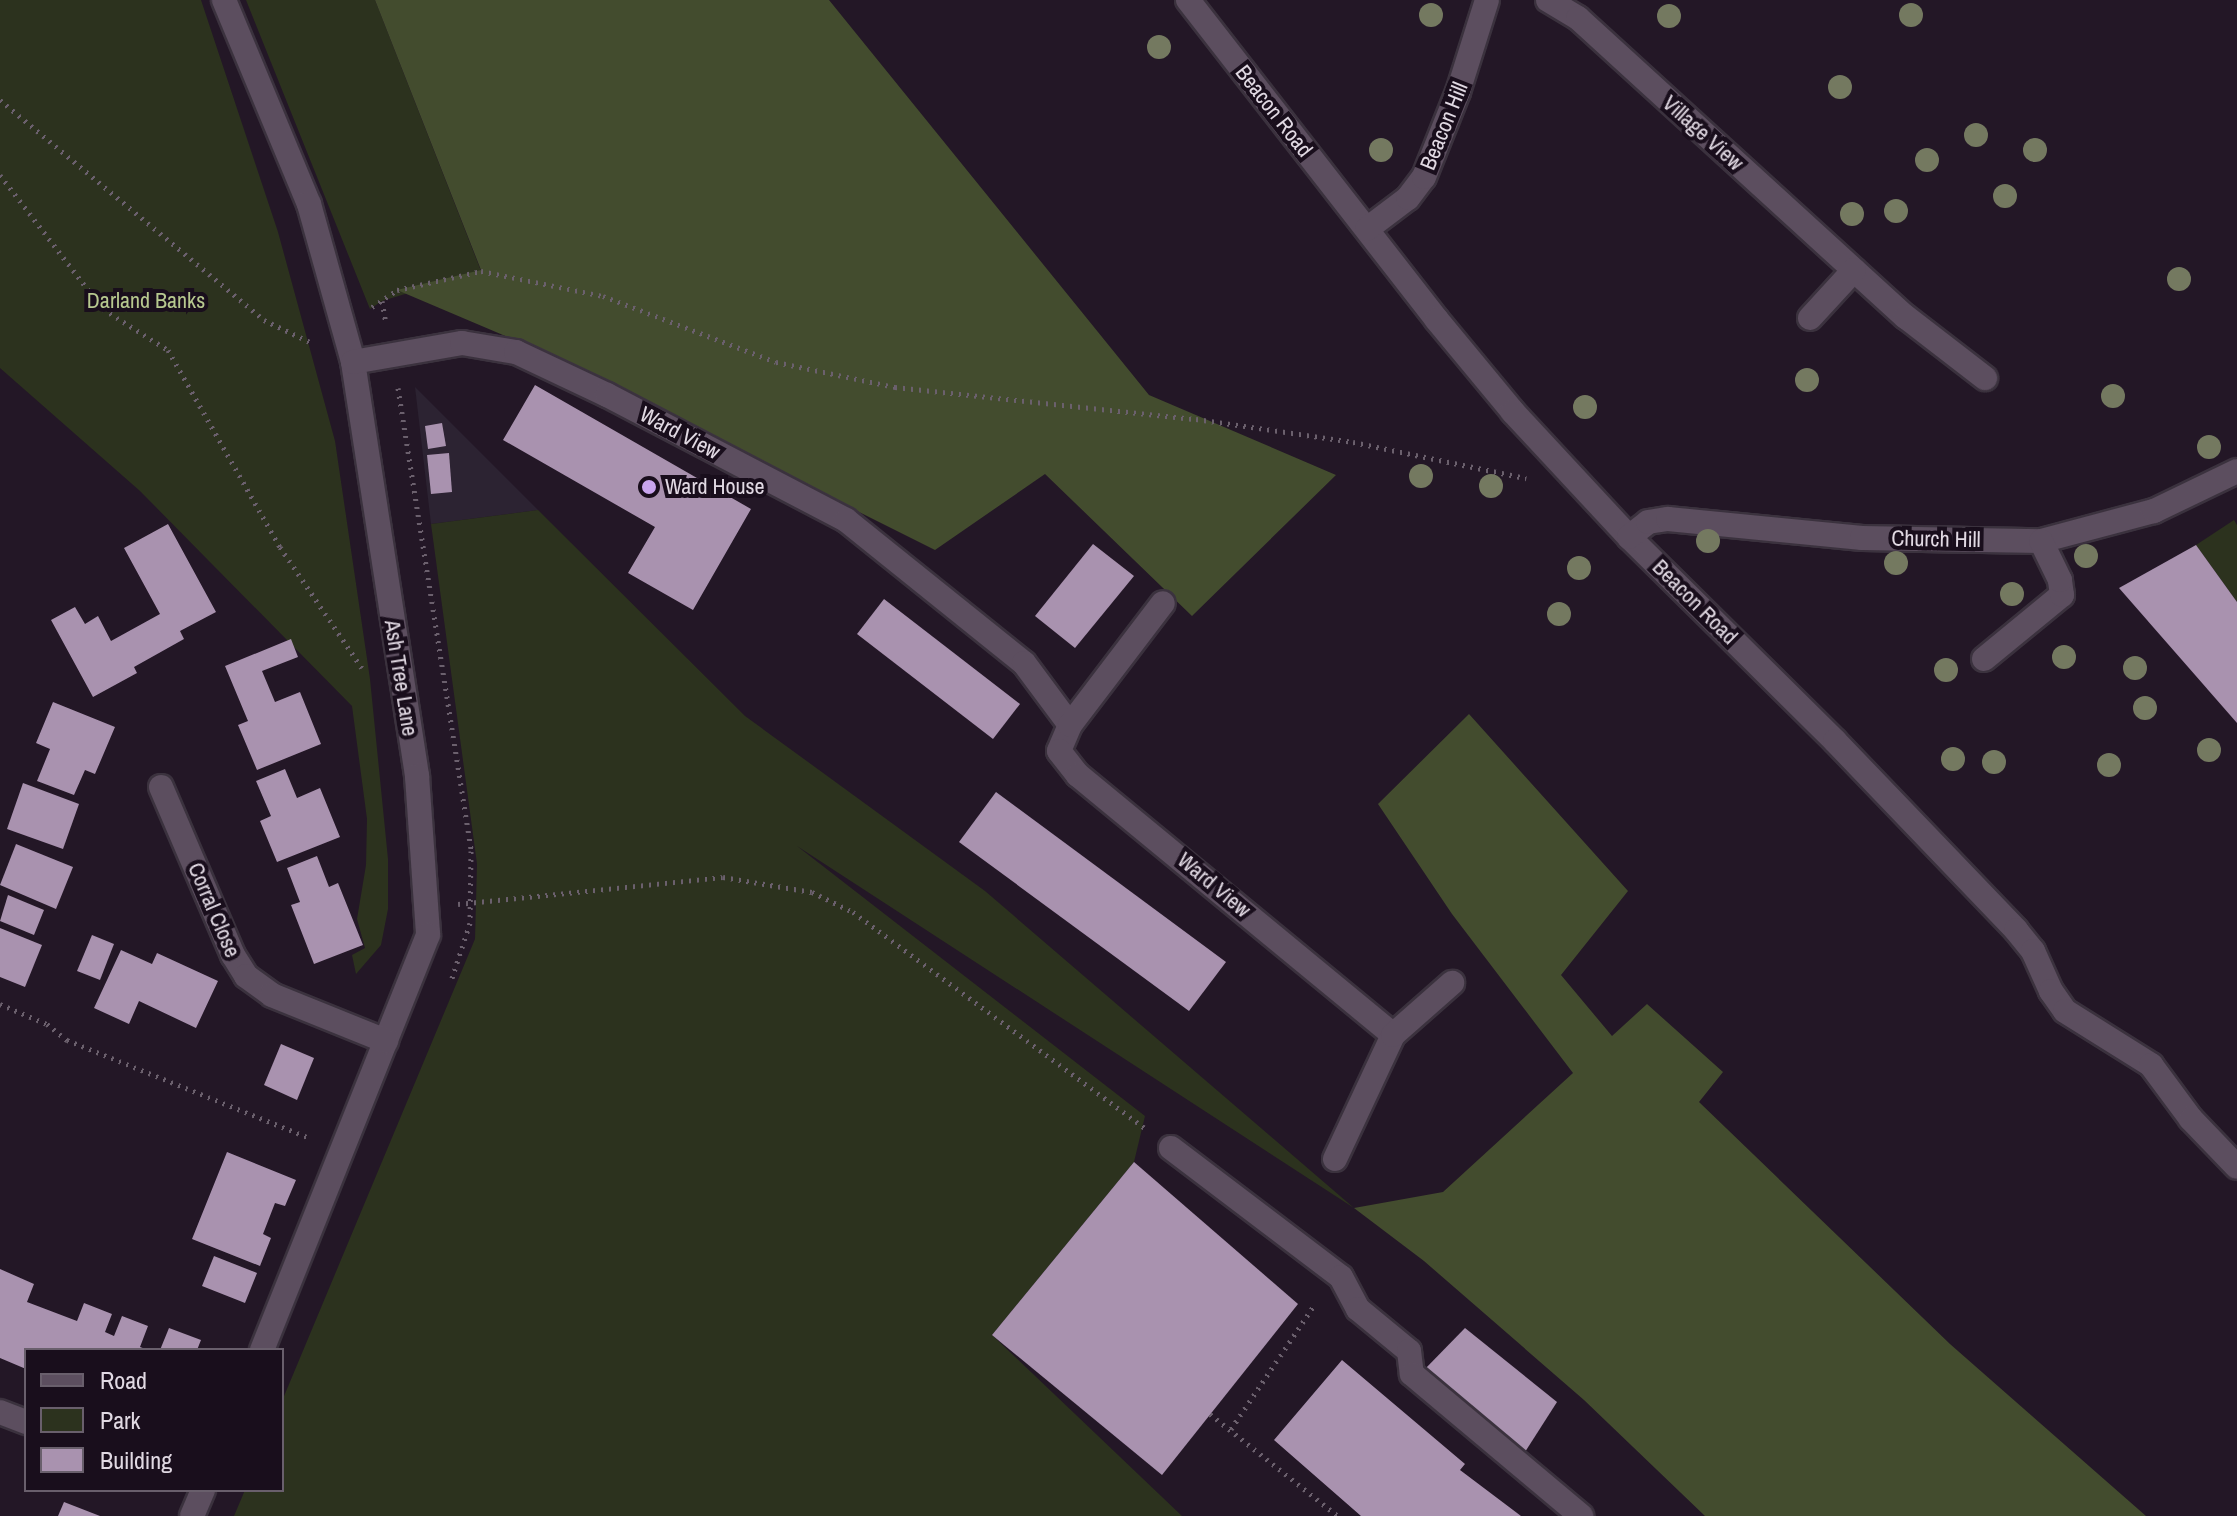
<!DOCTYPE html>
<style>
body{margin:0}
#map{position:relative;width:2237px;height:1516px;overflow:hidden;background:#231726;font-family:"Archivo Narrow",sans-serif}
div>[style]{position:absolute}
.industrial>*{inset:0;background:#2c2332}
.green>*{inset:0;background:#2c321e}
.forest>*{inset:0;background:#434c2e}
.building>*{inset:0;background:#a992af}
.path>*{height:5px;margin-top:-2.5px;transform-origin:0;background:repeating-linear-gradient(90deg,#6b606d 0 2px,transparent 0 8px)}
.roads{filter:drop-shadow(2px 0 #3b323e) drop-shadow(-2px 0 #3b323e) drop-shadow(0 2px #3b323e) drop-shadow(0 -2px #3b323e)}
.minor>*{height:24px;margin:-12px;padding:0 12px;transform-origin:12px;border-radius:12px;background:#5c4e5f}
.trees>*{width:24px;height:24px;margin:-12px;border-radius:50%;background:#747960}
.dots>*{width:22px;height:22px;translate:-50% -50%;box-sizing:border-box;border:4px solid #190e1c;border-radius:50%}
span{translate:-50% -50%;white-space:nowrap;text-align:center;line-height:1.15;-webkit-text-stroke:8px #190e1c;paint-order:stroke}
.street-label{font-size:22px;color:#e1d9e3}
.park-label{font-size:22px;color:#b7c98f}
.poi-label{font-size:22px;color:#e1d9e3}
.left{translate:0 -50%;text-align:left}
.legend{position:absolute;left:24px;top:1348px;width:260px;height:144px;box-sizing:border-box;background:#190e1c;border:2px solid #695f6c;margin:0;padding:10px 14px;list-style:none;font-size:24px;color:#e1d9e3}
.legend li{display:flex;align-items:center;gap:16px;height:40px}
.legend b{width:40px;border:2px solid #695f6c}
</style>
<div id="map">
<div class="industrial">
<div style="clip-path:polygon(415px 387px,538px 510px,431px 524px)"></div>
</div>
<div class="green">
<div style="clip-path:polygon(0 0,201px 0,278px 232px,335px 441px,370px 679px,388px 859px,388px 909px,381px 945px,356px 974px,352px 955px,365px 948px,357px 919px,366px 865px,367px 819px,352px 706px,140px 491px,0 368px)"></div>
<div style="clip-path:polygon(246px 0,375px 0,481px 271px,382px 301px,370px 309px)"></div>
<div style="clip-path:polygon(538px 510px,745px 716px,985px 891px,1354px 1208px,797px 846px,1145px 1116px,1134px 1162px,992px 1335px,1182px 1516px,234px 1516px,245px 1490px,282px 1490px,282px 1401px,475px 939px,477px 864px,431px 524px)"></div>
<div style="clip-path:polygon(2234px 520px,2237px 525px,2237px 602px,2196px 545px)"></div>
</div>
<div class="forest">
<div style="clip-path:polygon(375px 0,829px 0,1149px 395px,1336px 475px,1192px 616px,1045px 474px,935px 550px,517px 341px,397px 290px,481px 270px)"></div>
<div style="clip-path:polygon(1469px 714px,1628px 891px,1561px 975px,1612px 1036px,1647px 1004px,1723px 1072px,1699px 1102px,1950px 1344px,2146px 1516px,1705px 1516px,1584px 1400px,1424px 1261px,1354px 1208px,1443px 1192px,1573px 1073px,1452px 914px,1378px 804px)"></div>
</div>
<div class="building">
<div style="clip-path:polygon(535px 385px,751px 509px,693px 610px,628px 573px,655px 527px,503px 440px)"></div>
<div style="clip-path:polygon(442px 423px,446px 446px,428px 449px,425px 426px)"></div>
<div style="clip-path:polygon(449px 453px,452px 492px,431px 494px,427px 455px)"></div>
<div style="clip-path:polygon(168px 524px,216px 612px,180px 631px,184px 639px,134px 667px,137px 673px,93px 697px,51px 620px,75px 607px,85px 624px,98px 616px,111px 641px,160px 614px,124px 548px)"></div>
<div style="clip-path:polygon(1093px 544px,1134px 576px,1075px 648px,1035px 616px)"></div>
<div style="clip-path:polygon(2196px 545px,2237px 602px,2237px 723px,2119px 588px)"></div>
<div style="clip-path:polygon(884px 599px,1020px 704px,993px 739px,857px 634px)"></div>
<div style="clip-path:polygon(291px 639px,298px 657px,262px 671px,275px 702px,300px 692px,321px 744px,257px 770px,238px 725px,248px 721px,225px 666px)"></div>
<div style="clip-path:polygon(53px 702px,115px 727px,95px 774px,85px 770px,74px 795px,37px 781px,50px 749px,36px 743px)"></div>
<div style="clip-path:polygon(285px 769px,297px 798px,320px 788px,340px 837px,277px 862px,260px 821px,271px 816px,256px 781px)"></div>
<div style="clip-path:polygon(23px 783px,79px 804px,63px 849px,7px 829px)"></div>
<div style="clip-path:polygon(996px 792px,1226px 962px,1189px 1011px,959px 842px)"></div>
<div style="clip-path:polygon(16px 844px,73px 867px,56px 909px,0 885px)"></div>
<div style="clip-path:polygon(317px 856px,329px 887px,338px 883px,363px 945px,314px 964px,291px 905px,300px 902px,287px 868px)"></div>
<div style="clip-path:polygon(8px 895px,44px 910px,34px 935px,0 921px)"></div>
<div style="clip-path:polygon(0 928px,42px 945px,25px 987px,0 977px)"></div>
<div style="clip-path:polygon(92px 935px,114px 944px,100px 980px,77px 971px)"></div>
<div style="clip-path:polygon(121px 950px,152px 964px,157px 953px,218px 981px,196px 1028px,139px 1001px,129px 1024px,94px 1008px)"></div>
<div style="clip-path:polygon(281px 1044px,314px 1058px,297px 1100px,264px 1085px)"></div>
<div style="clip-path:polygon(227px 1152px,296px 1180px,285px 1206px,275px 1203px,263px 1234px,271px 1238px,260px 1266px,192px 1239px)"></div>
<div style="clip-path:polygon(1134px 1162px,1298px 1304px,1162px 1475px,992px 1335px)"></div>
<div style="clip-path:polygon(214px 1256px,257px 1273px,245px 1303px,202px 1286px)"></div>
<div style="clip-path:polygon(0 1269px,34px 1284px,27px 1302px,77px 1321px,84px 1303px,112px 1314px,105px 1332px,114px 1336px,122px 1316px,148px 1326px,140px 1347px,148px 1350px,26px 1350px,26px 1369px,0 1358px)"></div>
<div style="clip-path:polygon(169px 1328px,201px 1340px,197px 1350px,160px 1350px)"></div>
<div style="clip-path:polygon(1465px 1328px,1557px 1402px,1525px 1452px,1424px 1370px)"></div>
<div style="clip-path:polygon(1342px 1360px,1465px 1464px,1460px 1470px,1521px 1516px,1361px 1516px,1274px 1440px)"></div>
<div style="clip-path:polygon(64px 1502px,100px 1516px,58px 1516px)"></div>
</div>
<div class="path">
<div style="left:0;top:100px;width:344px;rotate:39.8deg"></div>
<div style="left:264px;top:320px;width:51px;rotate:25.6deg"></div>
<div style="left:0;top:175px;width:169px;rotate:52.5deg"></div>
<div style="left:103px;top:309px;width:77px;rotate:32.2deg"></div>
<div style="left:168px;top:350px;width:227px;rotate:60.4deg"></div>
<div style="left:280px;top:547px;width:146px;rotate:55.9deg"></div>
<div style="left:382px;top:301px;width:22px;rotate:80deg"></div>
<div style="left:372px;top:307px;width:30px;rotate:-34deg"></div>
<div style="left:397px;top:290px;width:86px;rotate:-12.7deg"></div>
<div style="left:481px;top:271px;width:125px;rotate:11.6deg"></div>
<div style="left:603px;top:296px;width:185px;rotate:20.9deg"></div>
<div style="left:776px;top:362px;width:122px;rotate:11.9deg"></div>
<div style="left:895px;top:387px;width:303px;rotate:6.1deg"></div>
<div style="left:1196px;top:419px;width:159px;rotate:8.3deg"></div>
<div style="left:1353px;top:442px;width:177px;rotate:11.8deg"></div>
<div style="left:398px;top:388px;width:469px;rotate:81deg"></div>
<div style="left:471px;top:851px;width:72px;rotate:90.8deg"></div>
<div style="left:470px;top:923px;width:61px;rotate:108.1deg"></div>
<div style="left:458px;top:904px;width:266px;rotate:-5.8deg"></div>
<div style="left:723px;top:877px;width:90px;rotate:9.6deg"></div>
<div style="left:812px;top:892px;width:46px;rotate:26deg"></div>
<div style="left:853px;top:912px;width:363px;rotate:36.5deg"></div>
<div style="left:0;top:1004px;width:51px;rotate:23.1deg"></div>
<div style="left:47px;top:1024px;width:26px;rotate:39deg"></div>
<div style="left:67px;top:1040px;width:261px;rotate:22deg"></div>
<div style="left:1210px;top:1414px;width:164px;rotate:38.6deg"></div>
<div style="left:1231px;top:1429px;width:151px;rotate:-56.1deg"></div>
</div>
<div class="roads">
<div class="minor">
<div style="left:224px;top:0;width:221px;rotate:67.4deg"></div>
<div style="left:309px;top:204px;width:164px;rotate:74.4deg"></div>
<div style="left:353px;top:362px;width:419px;rotate:81.2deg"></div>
<div style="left:417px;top:776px;width:159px;rotate:86deg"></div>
<div style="left:428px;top:935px;width:447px;rotate:111.8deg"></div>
<div style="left:1188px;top:0;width:405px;rotate:52.1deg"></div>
<div style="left:1437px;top:320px;width:119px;rotate:50.4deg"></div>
<div style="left:1513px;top:412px;width:171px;rotate:47.1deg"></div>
<div style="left:1629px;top:537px;width:290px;rotate:44.7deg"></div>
<div style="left:1835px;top:741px;width:262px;rotate:46.2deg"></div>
<div style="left:2016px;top:930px;width:27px;rotate:51deg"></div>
<div style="left:2033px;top:951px;width:44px;rotate:65.8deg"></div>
<div style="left:2051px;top:991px;width:24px;rotate:55deg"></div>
<div style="left:2065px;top:1011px;width:102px;rotate:32.1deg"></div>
<div style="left:2151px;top:1065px;width:67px;rotate:53.5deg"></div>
<div style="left:2191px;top:1119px;width:66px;rotate:46.2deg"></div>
<div style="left:1548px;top:0;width:35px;rotate:31deg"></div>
<div style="left:1578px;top:18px;width:444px;rotate:42.4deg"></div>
<div style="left:1906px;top:317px;width:100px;rotate:37.7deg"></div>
<div style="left:1367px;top:229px;width:51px;rotate:-37.1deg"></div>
<div style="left:1408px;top:198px;width:26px;rotate:-53deg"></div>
<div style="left:1424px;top:177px;width:92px;rotate:-68.2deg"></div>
<div style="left:1458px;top:92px;width:96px;rotate:-72.5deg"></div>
<div style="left:1810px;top:318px;width:65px;rotate:-47.5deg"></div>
<div style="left:353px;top:362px;width:111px;rotate:-9.9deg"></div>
<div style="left:462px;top:343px;width:55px;rotate:9.5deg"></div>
<div style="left:516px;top:352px;width:101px;rotate:25.3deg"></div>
<div style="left:607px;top:395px;width:270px;rotate:27.6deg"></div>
<div style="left:846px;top:520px;width:228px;rotate:38.8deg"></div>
<div style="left:1024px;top:663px;width:77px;rotate:53.4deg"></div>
<div style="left:1070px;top:725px;width:28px;rotate:113deg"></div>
<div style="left:1059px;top:751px;width:31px;rotate:52deg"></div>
<div style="left:1078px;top:775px;width:408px;rotate:39.5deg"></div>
<div style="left:1629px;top:537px;width:24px;rotate:-38deg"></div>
<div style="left:1648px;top:522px;width:20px;rotate:-9deg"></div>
<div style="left:1668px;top:519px;width:195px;rotate:5.6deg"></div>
<div style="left:1862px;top:538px;width:179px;rotate:1deg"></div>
<div style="left:2041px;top:541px;width:117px;rotate:-14.9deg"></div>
<div style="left:2154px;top:511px;width:92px;rotate:-25.7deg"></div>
<div style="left:1984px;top:659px;width:101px;rotate:-39.4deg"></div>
<div style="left:2062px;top:595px;width:15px;rotate:-98deg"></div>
<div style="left:2060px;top:580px;width:43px;rotate:-116deg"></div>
<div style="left:1070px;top:725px;width:153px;rotate:-52.7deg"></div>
<div style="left:161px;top:787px;width:183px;rotate:66.8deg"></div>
<div style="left:233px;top:955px;width:25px;rotate:58deg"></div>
<div style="left:246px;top:976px;width:32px;rotate:36deg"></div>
<div style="left:272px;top:995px;width:123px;rotate:22deg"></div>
<div style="left:1171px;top:1148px;width:213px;rotate:37.2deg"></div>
<div style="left:1341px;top:1277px;width:36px;rotate:62deg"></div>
<div style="left:1358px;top:1309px;width:66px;rotate:39.5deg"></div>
<div style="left:1409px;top:1351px;width:23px;rotate:83deg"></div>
<div style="left:1412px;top:1374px;width:221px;rotate:40deg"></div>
<div style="left:1335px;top:1159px;width:137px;rotate:-64.9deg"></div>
<div style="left:1393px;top:1035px;width:79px;rotate:-41.4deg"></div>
<div style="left:0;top:1412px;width:28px;rotate:21deg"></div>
<div style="left:192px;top:1516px;width:28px;rotate:-67deg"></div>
</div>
</div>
<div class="trees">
<div style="left:1431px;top:15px"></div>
<div style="left:1911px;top:15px"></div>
<div style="left:1669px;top:16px"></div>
<div style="left:1159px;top:47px"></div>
<div style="left:1840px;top:87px"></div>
<div style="left:1976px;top:135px"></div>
<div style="left:1381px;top:150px"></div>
<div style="left:2035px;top:150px"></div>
<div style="left:1927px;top:160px"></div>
<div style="left:2005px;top:196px"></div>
<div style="left:1896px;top:211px"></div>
<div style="left:1852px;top:214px"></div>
<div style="left:2179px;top:279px"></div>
<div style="left:1807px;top:380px"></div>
<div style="left:2113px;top:396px"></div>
<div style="left:1585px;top:407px"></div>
<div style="left:2209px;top:447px"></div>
<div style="left:1421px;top:476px"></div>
<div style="left:1491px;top:486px"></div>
<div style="left:1708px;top:541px"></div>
<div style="left:2086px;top:556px"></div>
<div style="left:1896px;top:563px"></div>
<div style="left:1579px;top:568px"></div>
<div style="left:2012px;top:594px"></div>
<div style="left:1559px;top:614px"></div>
<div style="left:2064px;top:657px"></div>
<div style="left:2135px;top:668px"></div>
<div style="left:1946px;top:670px"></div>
<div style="left:2145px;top:708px"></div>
<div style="left:2209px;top:750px"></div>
<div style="left:1953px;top:759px"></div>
<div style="left:1994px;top:762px"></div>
<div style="left:2109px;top:765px"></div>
</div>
<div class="dots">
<div style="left:649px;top:487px;background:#c9a5ee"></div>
</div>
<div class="street-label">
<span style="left:1274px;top:111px;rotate:52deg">Beacon Road</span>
<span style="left:1444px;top:126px;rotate:-68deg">Beacon Hill</span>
<span style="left:1703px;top:133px;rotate:42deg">Village View</span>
<span style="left:680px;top:433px;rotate:28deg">Ward View</span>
<span style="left:1936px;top:539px;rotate:1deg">Church Hill</span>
<span style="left:1695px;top:602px;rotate:45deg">Beacon Road</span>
<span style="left:401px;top:678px;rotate:81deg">Ash Tree Lane</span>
<span style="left:1214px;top:885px;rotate:40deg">Ward View</span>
<span style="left:214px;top:910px;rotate:67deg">Corral Close</span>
</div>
<div class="park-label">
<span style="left:146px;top:301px">Darland Banks</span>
</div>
<div class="poi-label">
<span class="left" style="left:665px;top:487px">Ward House</span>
</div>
<ul class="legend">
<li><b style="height:10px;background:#5c4e5f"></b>Road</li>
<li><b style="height:22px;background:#2c321e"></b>Park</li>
<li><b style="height:22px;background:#a992af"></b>Building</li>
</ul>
</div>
